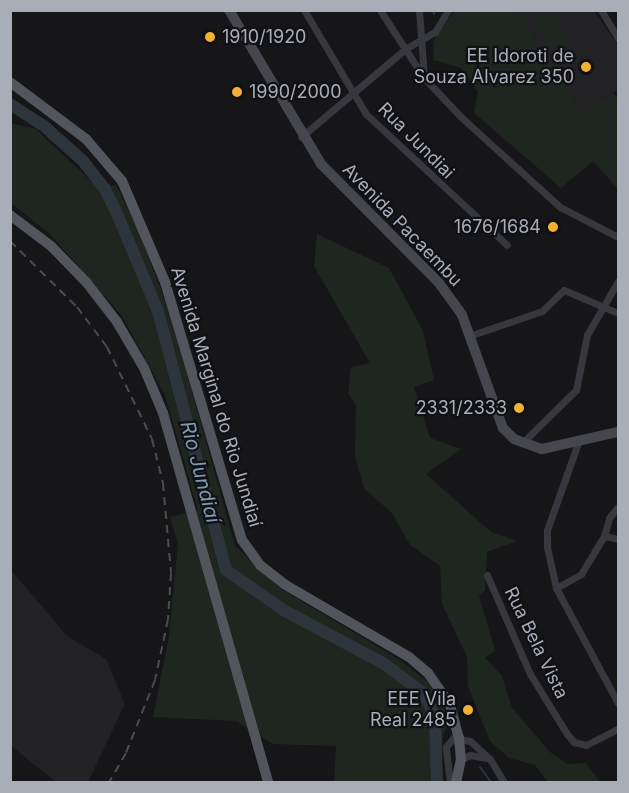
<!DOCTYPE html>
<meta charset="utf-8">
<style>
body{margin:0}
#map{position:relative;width:629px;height:793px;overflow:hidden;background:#161618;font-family:Inter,sans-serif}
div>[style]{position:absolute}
.built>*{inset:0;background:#222225}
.green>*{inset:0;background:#1e261f}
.stream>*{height:2px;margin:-1px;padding:0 1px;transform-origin:1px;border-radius:1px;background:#2c353c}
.river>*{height:12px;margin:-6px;padding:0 6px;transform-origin:6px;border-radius:6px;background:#2c353c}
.street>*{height:7px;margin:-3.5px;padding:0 3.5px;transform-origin:3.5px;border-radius:3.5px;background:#37383d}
.secondary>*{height:10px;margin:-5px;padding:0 5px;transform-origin:5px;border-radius:5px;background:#45474d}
.primary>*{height:10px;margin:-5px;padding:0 5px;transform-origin:5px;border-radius:5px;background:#53555c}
.rail>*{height:2px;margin-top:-1px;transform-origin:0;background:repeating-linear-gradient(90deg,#4a4c52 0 8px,transparent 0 14px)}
.dots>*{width:16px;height:16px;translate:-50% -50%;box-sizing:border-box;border:3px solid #111113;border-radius:50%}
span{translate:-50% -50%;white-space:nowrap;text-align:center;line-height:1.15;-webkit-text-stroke:4.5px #111113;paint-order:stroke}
.poi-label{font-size:18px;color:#a8adb8}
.left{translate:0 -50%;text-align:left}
.right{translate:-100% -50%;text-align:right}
.street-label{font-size:18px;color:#a8adb8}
.water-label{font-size:20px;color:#7f9bb3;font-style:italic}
.frame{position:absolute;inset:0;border:12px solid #a8adb8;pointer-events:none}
</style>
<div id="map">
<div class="built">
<div style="clip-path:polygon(518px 11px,594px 11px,618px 45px,618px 89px,582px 115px)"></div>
<div style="clip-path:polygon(11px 570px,68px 637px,106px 659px,125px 704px,88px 782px,56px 782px,11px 746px)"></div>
</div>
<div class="green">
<div style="clip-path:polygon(454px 11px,518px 11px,582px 114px,613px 93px,618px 98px,618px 189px,593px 161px,561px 188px,474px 113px,478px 92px,461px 68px,433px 60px,434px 40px)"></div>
<div style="clip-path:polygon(552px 14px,568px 41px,551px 49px,534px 23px)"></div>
<div style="clip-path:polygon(10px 123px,36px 129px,99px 189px,116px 185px,139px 232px,172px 319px,235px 546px,280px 588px,400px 660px,437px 689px,449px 722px,443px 735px,441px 782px,334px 782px,336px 746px,273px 744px,236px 721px,153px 717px,169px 636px,178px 544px,170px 517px,198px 510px,165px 395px,122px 316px,51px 235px,11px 203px)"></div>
<div style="clip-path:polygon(317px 234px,389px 268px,423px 331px,434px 380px,414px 387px,430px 438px,461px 449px,426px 474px,491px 532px,517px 541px,487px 552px,485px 590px,479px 596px,495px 650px,485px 658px,502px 676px,512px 708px,550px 752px,567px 764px,586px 763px,599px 781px,548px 782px,535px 765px,509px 758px,490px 741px,468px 686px,467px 657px,442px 604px,440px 566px,410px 545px,392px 513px,364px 488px,355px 456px,356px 405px,348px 393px,351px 367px,370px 363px,314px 266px)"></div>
</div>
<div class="stream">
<div style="left:433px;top:10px;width:4px;rotate:76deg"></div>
<div style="left:435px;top:716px;width:8px;rotate:45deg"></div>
<div style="left:480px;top:767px;width:19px;rotate:54deg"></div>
</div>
<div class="river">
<div style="left:10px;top:104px;width:40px;rotate:32.9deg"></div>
<div style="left:44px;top:126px;width:52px;rotate:41.9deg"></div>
<div style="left:83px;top:161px;width:36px;rotate:52deg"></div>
<div style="left:105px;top:189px;width:30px;rotate:64deg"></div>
<div style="left:118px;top:216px;width:103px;rotate:67.2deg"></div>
<div style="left:158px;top:311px;width:268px;rotate:75.3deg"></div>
<div style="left:226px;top:570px;width:72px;rotate:34.8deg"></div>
<div style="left:285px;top:611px;width:111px;rotate:28deg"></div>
<div style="left:383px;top:663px;width:50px;rotate:36.9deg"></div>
<div style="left:423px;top:693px;width:26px;rotate:62deg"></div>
<div style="left:435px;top:716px;width:66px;rotate:88.3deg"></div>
</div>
<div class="street">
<div style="left:304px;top:10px;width:121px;rotate:59.2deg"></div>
<div style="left:366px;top:114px;width:192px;rotate:42.9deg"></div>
<div style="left:380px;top:10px;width:81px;rotate:57.1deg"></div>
<div style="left:424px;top:78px;width:54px;rotate:46.5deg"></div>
<div style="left:461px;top:117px;width:134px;rotate:42.3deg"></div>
<div style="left:560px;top:207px;width:65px;rotate:27.3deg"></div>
<div style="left:419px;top:10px;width:67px;rotate:85.7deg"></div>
<div style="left:601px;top:10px;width:33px;rotate:59deg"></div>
<div style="left:301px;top:137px;width:136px;rotate:-40.2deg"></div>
<div style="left:405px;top:49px;width:34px;rotate:-30deg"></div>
<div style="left:435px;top:32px;width:26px;rotate:-59deg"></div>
<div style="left:472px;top:335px;width:74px;rotate:-18.9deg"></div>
<div style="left:542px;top:311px;width:30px;rotate:-44deg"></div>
<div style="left:564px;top:290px;width:59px;rotate:23.1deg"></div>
<div style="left:522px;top:443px;width:76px;rotate:-44.5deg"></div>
<div style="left:576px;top:390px;width:56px;rotate:-78.7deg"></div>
<div style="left:587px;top:335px;width:62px;rotate:-60.1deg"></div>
<div style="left:578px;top:443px;width:92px;rotate:109.6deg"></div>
<div style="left:547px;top:530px;width:17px;rotate:90deg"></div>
<div style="left:547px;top:547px;width:42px;rotate:77.6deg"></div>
<div style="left:556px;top:588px;width:131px;rotate:61.7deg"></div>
<div style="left:604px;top:536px;width:19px;rotate:-74deg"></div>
<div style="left:609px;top:518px;width:14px;rotate:-51deg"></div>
<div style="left:487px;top:575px;width:108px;rotate:66.5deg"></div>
<div style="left:530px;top:674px;width:70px;rotate:58.3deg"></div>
<div style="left:567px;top:734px;width:11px;rotate:49deg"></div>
<div style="left:574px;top:742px;width:12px;rotate:14deg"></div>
<div style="left:586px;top:745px;width:36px;rotate:-27deg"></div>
<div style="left:556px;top:588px;width:29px;rotate:-29deg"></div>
<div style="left:581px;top:574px;width:44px;rotate:-58.8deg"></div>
<div style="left:604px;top:536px;width:14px;rotate:12deg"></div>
<div style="left:461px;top:759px;width:10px;rotate:-24deg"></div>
<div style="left:470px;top:755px;width:17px;rotate:10deg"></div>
<div style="left:450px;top:782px;width:35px;rotate:-97deg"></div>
<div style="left:446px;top:747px;width:11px;rotate:-52deg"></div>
<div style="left:453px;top:738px;width:17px;rotate:10deg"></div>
<div style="left:470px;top:741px;width:27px;rotate:42deg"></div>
<div style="left:490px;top:759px;width:27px;rotate:59deg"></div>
</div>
<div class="secondary">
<div style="left:229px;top:10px;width:179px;rotate:59.1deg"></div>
<div style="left:321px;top:164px;width:168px;rotate:45.2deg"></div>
<div style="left:439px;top:283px;width:39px;rotate:54deg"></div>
<div style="left:462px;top:315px;width:120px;rotate:70.1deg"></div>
<div style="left:503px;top:428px;width:16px;rotate:45deg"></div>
<div style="left:514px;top:439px;width:30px;rotate:20deg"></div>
<div style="left:542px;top:449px;width:78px;rotate:-12.6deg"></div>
</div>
<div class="primary">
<div style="left:10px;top:82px;width:95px;rotate:36.9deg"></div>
<div style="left:86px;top:139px;width:55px;rotate:49.4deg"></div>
<div style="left:122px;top:181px;width:110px;rotate:66.9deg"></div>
<div style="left:165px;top:282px;width:269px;rotate:73.4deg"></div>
<div style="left:242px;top:540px;width:31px;rotate:54deg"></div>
<div style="left:260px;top:565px;width:31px;rotate:38deg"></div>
<div style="left:284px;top:584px;width:145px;rotate:30.3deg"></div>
<div style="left:409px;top:657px;width:25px;rotate:40deg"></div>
<div style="left:428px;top:673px;width:39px;rotate:55deg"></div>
<div style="left:450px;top:705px;width:34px;rotate:75deg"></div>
<div style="left:459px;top:738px;width:21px;rotate:85deg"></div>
<div style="left:461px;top:759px;width:24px;rotate:102deg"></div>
<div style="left:10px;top:215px;width:51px;rotate:37.1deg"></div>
<div style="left:51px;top:246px;width:52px;rotate:45.8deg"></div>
<div style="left:87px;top:283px;width:49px;rotate:52.4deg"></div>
<div style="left:117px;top:322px;width:53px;rotate:59.6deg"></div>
<div style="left:144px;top:368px;width:49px;rotate:67.1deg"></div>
<div style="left:163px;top:413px;width:384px;rotate:74.1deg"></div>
</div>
<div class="rail">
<div style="left:10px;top:241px;width:94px;rotate:44.6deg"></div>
<div style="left:77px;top:307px;width:50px;rotate:53.1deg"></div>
<div style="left:107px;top:347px;width:102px;rotate:63.9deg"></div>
<div style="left:152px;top:439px;width:45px;rotate:76deg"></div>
<div style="left:163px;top:483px;width:90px;rotate:84.9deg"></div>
<div style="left:171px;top:573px;width:46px;rotate:93.7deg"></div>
<div style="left:168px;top:619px;width:62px;rotate:102deg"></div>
<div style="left:155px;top:680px;width:79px;rotate:111.7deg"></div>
<div style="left:126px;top:753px;width:34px;rotate:120deg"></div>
</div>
<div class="dots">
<div style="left:210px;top:37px;background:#f2b134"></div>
<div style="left:586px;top:67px;background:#f2b134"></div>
<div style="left:237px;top:92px;background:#f2b134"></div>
<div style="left:553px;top:227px;background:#f2b134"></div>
<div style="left:519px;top:408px;background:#f2b134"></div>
<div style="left:468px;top:710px;background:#f2b134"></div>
</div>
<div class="poi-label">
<span class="left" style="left:222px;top:37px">1910/1920</span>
<span class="right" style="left:574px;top:67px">EE Idoroti de<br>Souza Alvarez 350</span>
<span class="left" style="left:249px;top:92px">1990/2000</span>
<span class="right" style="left:541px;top:227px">1676/1684</span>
<span class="right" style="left:507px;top:408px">2331/2333</span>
<span class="right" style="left:456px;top:710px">EEE Vila<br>Real 2485</span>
</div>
<div class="street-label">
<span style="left:416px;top:141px;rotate:45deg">Rua Jundiai</span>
<span style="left:402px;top:225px;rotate:46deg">Avenida Pacaembu</span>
<span style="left:216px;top:397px;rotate:73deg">Avenida Marginal do Rio Jundiaí</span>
<span style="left:536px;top:643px;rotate:64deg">Rua Bela Vista</span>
</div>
<div class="water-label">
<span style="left:200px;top:472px;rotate:75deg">Rio Jundiaí</span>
</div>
<div class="frame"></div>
</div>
